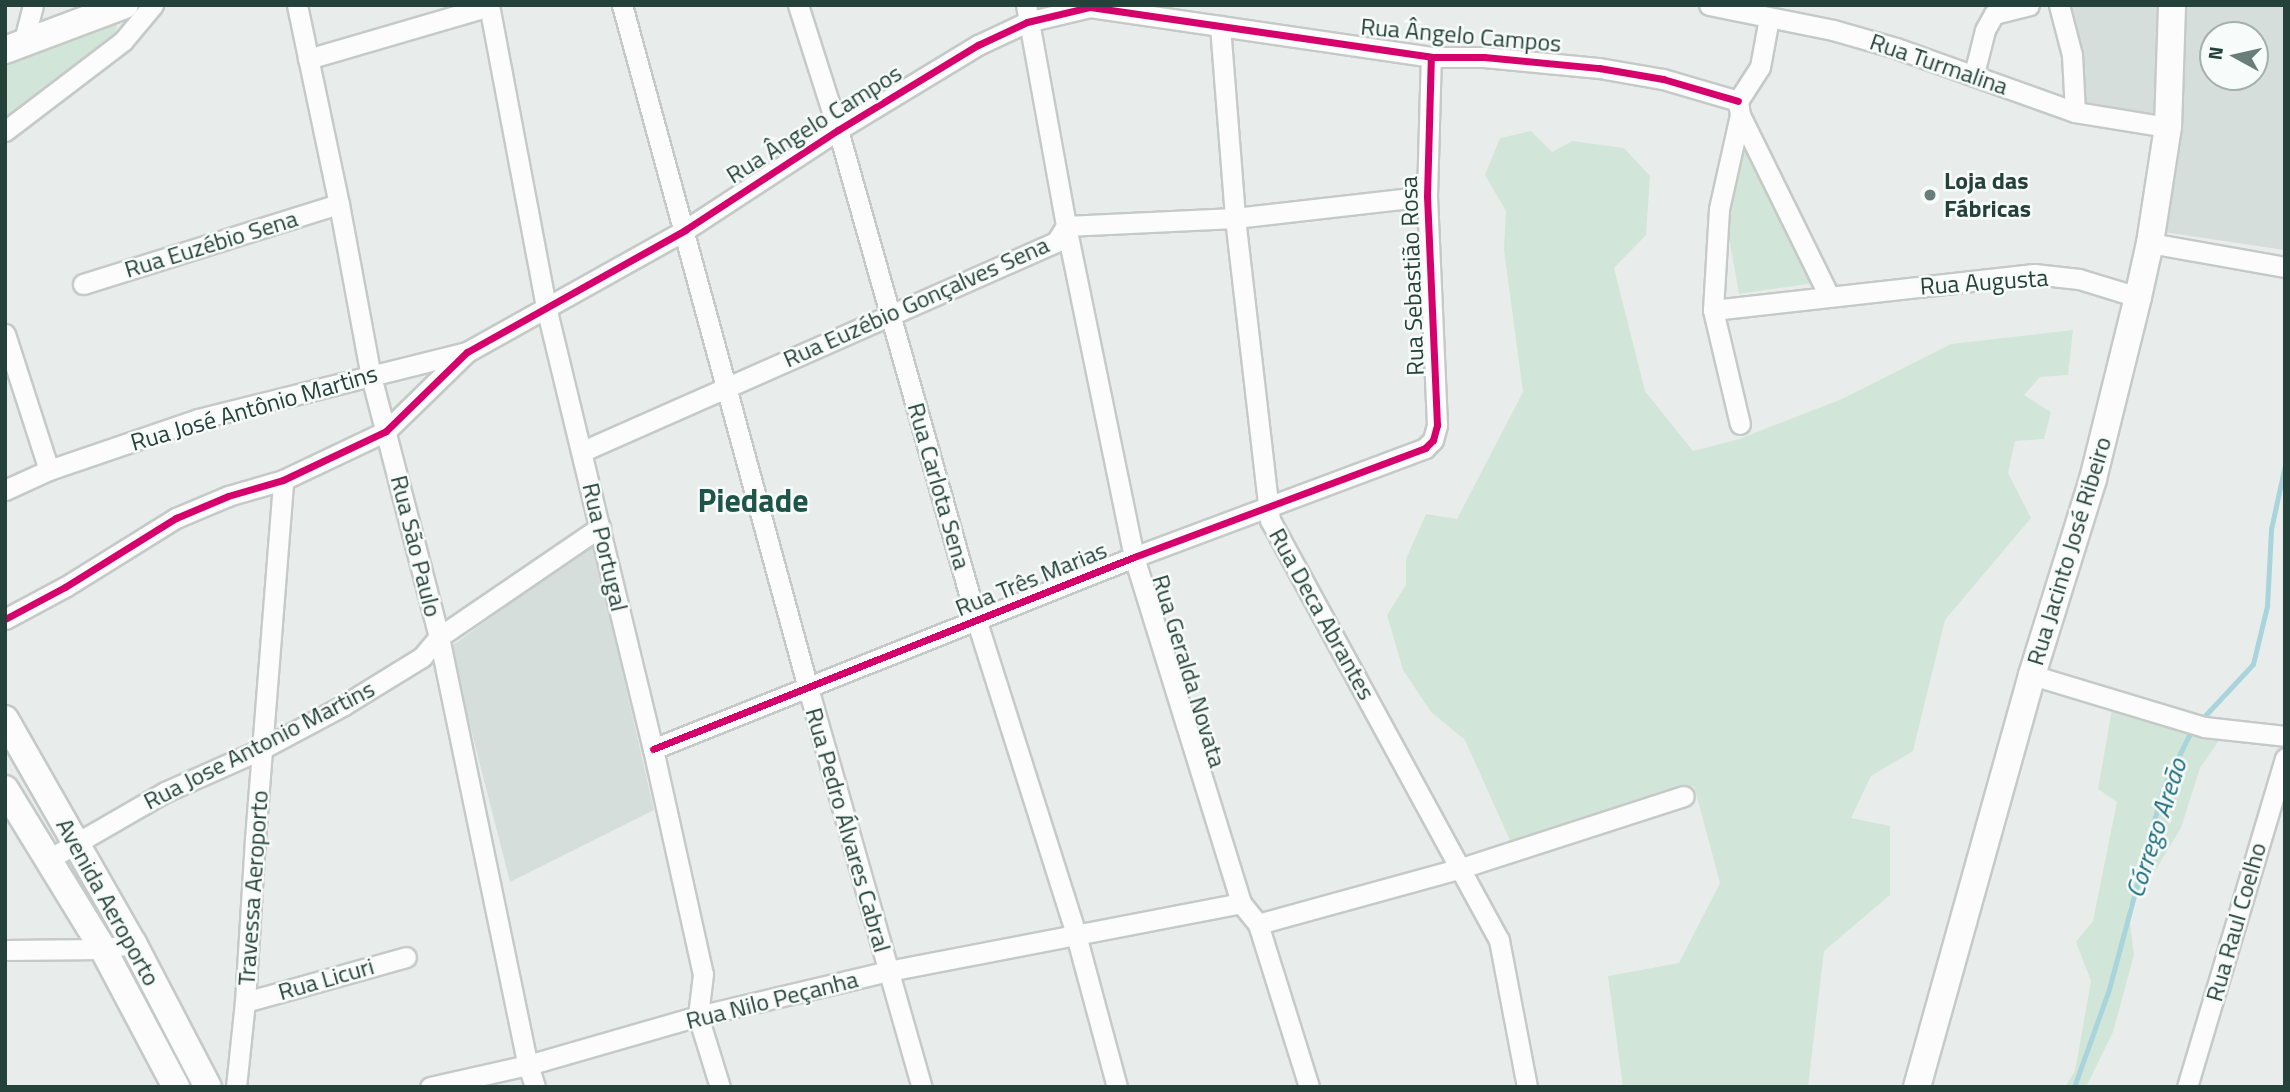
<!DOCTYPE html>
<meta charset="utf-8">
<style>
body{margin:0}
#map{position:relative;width:2290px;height:1092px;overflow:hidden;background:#e8edeb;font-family:"Titillium Web",sans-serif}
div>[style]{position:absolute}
.built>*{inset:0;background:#d6dedb}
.green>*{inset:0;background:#d1e6d8}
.stream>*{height:5px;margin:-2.5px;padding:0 2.5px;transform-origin:2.5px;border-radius:2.5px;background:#a9d4db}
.roads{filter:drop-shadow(2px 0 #c5cac8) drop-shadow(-2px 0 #c5cac8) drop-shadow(0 2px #c5cac8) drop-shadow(0 -2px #c5cac8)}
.street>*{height:19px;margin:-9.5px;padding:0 9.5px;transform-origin:9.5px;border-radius:9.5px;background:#fcfcfc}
.secondary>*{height:26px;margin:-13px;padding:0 13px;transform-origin:13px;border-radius:13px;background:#fcfcfc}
.cycleway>*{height:7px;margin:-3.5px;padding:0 3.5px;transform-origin:3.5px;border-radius:3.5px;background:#d6006c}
.dots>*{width:19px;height:19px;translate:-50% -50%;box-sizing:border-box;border:4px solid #f7fbf9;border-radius:50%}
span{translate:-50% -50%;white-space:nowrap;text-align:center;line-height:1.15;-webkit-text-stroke:5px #f7fbf9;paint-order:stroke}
.street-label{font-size:24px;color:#24423a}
.poi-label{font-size:24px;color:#24423a;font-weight:700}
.left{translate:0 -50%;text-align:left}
.water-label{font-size:26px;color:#1c6f80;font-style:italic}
.district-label{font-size:32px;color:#1f5548;font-weight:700}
.frame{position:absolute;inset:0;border:7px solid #24423a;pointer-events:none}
.north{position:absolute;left:2199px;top:21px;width:70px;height:70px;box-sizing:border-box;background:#f7fbf9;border:2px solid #a3b1ad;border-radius:50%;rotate:278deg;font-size:19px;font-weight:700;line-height:28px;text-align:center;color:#24423a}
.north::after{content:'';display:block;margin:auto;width:24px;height:32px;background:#697e78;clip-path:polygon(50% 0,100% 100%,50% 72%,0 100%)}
</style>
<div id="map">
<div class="built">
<div style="clip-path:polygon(2062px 5px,2164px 5px,2157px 118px,2081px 106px)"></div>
<div style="clip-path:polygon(evenodd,2183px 5px,2285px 5px,2285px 250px,2163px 232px,2183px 5px,2213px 35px,2255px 35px,2255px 77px,2213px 77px,2213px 35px)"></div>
<div style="clip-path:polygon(593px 544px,654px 810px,510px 882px,450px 647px)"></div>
</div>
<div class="green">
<div style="clip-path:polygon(120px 13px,114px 38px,5px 118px,5px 61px)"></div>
<div style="clip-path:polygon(1531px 131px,1552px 152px,1572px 141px,1624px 148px,1650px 176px,1646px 235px,1614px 268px,1645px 391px,1693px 451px,1739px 439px,1842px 399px,1951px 344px,2073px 330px,2068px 375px,2040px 377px,2024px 395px,2051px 412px,2044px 439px,2015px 441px,2008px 473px,2031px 518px,1945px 620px,1913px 751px,1871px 776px,1851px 818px,1890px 826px,1890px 895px,1824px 951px,1808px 1087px,1623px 1087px,1608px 976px,1679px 963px,1720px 883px,1694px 786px,1602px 814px,1513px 847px,1465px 740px,1431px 712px,1403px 670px,1387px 615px,1406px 585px,1406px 559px,1426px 514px,1457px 519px,1523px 392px,1504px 250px,1506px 211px,1485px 175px,1500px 138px)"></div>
<div style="clip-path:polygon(1742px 135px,1815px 283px,1739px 294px,1728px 232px)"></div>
<div style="clip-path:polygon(2113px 704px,2223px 735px,2200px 768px,2181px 828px,2150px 879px,2128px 907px,2134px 955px,2113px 1032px,2086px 1087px,2065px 1087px,2075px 1071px,2091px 981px,2076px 942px,2093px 921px,2117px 802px,2098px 789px)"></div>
</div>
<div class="stream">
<div style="left:2199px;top:722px;width:79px;rotate:-47deg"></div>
<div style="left:2253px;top:664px;width:60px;rotate:-76.4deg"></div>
<div style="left:2267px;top:606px;width:77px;rotate:-87deg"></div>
<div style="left:2271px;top:529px;width:66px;rotate:-77.7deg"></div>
<div style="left:2074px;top:1087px;width:104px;rotate:-70.3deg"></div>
<div style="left:2109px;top:989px;width:208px;rotate:-75deg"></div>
<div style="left:2163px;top:788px;width:66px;rotate:-63.8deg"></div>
</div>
<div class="roads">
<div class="street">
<div style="left:297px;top:5px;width:203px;rotate:78.1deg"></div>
<div style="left:339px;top:204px;width:175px;rotate:79.5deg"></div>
<div style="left:371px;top:376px;width:270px;rotate:75.4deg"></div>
<div style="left:439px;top:637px;width:437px;rotate:78.3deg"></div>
<div style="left:528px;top:1065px;width:23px;rotate:72deg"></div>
<div style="left:489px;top:5px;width:307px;rotate:79.3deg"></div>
<div style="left:546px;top:307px;width:455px;rotate:76.4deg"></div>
<div style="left:653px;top:749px;width:230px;rotate:77.5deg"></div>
<div style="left:703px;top:974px;width:42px;rotate:96.8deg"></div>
<div style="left:698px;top:1016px;width:74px;rotate:72.8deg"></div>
<div style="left:622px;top:5px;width:708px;rotate:74.77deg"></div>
<div style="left:808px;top:688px;width:415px;rotate:74.1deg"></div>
<div style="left:798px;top:5px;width:131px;rotate:72.3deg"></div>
<div style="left:838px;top:130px;width:511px;rotate:74.22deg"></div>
<div style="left:977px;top:622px;width:328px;rotate:72.4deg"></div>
<div style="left:1076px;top:935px;width:157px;rotate:74.9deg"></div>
<div style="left:1026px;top:5px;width:225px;rotate:79.7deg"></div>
<div style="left:1066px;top:226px;width:338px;rotate:78.4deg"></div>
<div style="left:1134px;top:557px;width:362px;rotate:72.8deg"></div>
<div style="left:1241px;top:903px;width:27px;rotate:51deg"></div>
<div style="left:1258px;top:924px;width:171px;rotate:72.6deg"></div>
<div style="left:1709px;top:5px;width:126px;rotate:11.4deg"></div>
<div style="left:1833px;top:30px;width:66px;rotate:15.9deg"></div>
<div style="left:1896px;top:48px;width:190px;rotate:19.7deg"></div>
<div style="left:2075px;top:112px;width:94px;rotate:9.2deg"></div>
<div style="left:2059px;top:5px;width:52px;rotate:75.4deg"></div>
<div style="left:2072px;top:55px;width:57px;rotate:87deg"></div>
<div style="left:1220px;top:26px;width:193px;rotate:85.5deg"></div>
<div style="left:1235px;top:218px;width:304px;rotate:83.4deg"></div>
<div style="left:1270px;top:520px;width:478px;rotate:61.4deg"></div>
<div style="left:1499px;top:940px;width:150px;rotate:79.2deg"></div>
<div style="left:23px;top:44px;width:40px;rotate:-75.6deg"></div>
<div style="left:308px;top:59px;width:189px;rotate:-16.3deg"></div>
<div style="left:1974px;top:74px;width:45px;rotate:-76deg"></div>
<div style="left:1985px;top:30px;width:18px;rotate:-61deg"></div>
<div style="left:1994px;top:14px;width:36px;rotate:-14deg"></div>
<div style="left:1738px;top:101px;width:14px;rotate:82deg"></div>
<div style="left:1740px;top:115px;width:96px;rotate:102.6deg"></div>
<div style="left:1719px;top:209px;width:101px;rotate:93.4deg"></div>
<div style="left:1713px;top:310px;width:117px;rotate:76.7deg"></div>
<div style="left:1738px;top:101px;width:40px;rotate:-57.1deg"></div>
<div style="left:1760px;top:67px;width:50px;rotate:-79.6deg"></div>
<div style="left:1740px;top:115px;width:202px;rotate:63.8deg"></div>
<div style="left:5px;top:131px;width:148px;rotate:-37.3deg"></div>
<div style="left:123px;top:41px;width:47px;rotate:-50.2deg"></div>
<div style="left:2150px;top:243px;width:137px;rotate:10.1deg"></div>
<div style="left:83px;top:284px;width:268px;rotate:-17.4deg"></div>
<div style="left:1713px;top:310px;width:323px;rotate:-6.4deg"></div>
<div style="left:2034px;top:274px;width:45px;rotate:6.3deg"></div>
<div style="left:2079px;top:279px;width:62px;rotate:17deg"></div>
<div style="left:5px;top:334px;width:143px;rotate:72.1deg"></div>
<div style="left:583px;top:451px;width:517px;rotate:-23.84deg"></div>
<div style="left:1056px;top:242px;width:19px;rotate:-58deg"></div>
<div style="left:1066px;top:226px;width:169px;rotate:-2.7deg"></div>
<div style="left:1235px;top:218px;width:193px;rotate:-6.5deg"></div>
<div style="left:5px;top:490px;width:48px;rotate:-24.4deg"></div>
<div style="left:49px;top:470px;width:157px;rotate:-18.9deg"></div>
<div style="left:198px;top:419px;width:276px;rotate:-14deg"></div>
<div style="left:5px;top:619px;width:68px;rotate:-28.1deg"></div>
<div style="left:65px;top:587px;width:131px;rotate:-31.9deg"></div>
<div style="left:176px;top:518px;width:56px;rotate:-22.9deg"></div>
<div style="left:228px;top:496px;width:57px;rotate:-16.2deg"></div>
<div style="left:283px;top:480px;width:114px;rotate:-25.4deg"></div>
<div style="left:386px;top:431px;width:113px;rotate:-44.3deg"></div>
<div style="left:467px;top:352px;width:250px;rotate:-29.2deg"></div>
<div style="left:685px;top:230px;width:183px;rotate:-33.2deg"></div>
<div style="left:838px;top:130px;width:164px;rotate:-31.3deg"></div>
<div style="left:978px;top:45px;width:54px;rotate:-25.1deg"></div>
<div style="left:1027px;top:22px;width:65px;rotate:-13.4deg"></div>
<div style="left:1090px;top:7px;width:345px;rotate:8.3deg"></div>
<div style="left:1431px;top:57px;width:53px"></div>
<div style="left:1484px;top:57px;width:116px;rotate:5.5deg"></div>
<div style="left:1599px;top:68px;width:65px;rotate:9.8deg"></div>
<div style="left:1663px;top:79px;width:78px;rotate:16.3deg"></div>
<div style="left:2032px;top:675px;width:180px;rotate:16.8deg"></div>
<div style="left:2204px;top:727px;width:81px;rotate:6.3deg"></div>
<div style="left:653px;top:749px;width:518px;rotate:-21.76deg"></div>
<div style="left:1134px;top:557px;width:311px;rotate:-20.5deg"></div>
<div style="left:1425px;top:448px;width:11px;rotate:-45deg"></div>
<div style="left:1433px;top:440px;width:16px;rotate:-75deg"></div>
<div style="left:1437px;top:425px;width:229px;rotate:-92.5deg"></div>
<div style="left:1427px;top:196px;width:139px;rotate:-88.4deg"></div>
<div style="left:49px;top:859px;width:134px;rotate:-30deg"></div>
<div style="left:165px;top:792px;width:106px;rotate:-23.9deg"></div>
<div style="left:262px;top:749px;width:93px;rotate:-28.2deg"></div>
<div style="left:344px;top:705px;width:92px;rotate:-31.6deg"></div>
<div style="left:422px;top:657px;width:26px;rotate:-50deg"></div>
<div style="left:439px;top:637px;width:195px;rotate:-34.3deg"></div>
<div style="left:1258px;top:924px;width:211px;rotate:-15.4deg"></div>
<div style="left:1461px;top:868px;width:234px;rotate:-17.9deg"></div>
<div style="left:5px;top:950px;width:98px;rotate:-0.6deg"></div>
<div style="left:103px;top:949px;width:31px;rotate:-11deg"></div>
<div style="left:245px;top:1002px;width:167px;rotate:-15.6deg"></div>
<div style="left:236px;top:1087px;width:85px;rotate:-84deg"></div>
<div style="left:245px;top:1002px;width:163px;rotate:-86.5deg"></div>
<div style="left:255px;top:839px;width:360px;rotate:-85.5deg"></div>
<div style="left:430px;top:1087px;width:100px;rotate:-12.7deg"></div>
<div style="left:528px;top:1065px;width:177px;rotate:-16.1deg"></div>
<div style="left:698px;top:1016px;width:195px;rotate:-13.3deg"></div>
<div style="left:888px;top:971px;width:359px;rotate:-10.9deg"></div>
<div style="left:2187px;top:1087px;width:343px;rotate:-73.4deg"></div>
</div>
<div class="secondary">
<div style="left:5px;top:50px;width:128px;rotate:-20.6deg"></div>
<div style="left:5px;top:719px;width:258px;rotate:60.3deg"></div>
<div style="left:133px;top:943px;width:162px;rotate:62.5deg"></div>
<div style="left:5px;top:789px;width:188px;rotate:58.5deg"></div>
<div style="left:103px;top:949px;width:156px;rotate:62.1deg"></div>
<div style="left:1917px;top:1087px;width:428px;rotate:-74.4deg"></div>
<div style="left:2032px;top:675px;width:205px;rotate:-72.7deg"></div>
<div style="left:2093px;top:479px;width:187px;rotate:-76.1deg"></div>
<div style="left:2138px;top:297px;width:55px;rotate:-77.5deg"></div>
<div style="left:2150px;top:243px;width:117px;rotate:-81.2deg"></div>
<div style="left:2168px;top:127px;width:122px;rotate:-88.1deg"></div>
</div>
</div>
<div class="cycleway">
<div style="left:5px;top:619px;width:68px;rotate:-28.1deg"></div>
<div style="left:65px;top:587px;width:131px;rotate:-31.9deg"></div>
<div style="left:176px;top:518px;width:56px;rotate:-22.9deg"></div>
<div style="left:228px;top:496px;width:57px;rotate:-16.2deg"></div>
<div style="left:283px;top:480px;width:114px;rotate:-25.4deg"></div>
<div style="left:386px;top:431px;width:113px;rotate:-44.3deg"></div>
<div style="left:467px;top:352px;width:250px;rotate:-29.2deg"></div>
<div style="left:685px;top:230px;width:183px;rotate:-33.2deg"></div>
<div style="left:838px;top:130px;width:164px;rotate:-31.3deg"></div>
<div style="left:978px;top:45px;width:54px;rotate:-25.1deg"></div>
<div style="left:1027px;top:22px;width:65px;rotate:-13.4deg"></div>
<div style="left:1090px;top:7px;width:345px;rotate:8.3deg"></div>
<div style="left:1431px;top:57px;width:53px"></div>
<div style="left:1484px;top:57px;width:116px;rotate:5.5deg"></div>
<div style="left:1599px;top:68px;width:65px;rotate:9.8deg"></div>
<div style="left:1663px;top:79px;width:78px;rotate:16.3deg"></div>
<div style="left:653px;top:749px;width:518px;rotate:-21.76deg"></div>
<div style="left:1134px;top:557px;width:311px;rotate:-20.5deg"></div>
<div style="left:1425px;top:448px;width:11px;rotate:-45deg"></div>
<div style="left:1433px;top:440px;width:16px;rotate:-75deg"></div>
<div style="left:1437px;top:425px;width:229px;rotate:-92.5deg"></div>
<div style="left:1427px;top:196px;width:139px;rotate:-88.4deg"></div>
</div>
<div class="dots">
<div style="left:1930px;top:195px;background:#697e78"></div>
</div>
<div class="street-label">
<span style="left:1461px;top:35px;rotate:5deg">Rua Ângelo Campos</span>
<span style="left:1939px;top:64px;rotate:19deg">Rua Turmalina</span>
<span style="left:814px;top:124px;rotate:-32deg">Rua Ângelo Campos</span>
<span style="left:211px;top:244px;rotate:-17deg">Rua Euzébio Sena</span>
<span style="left:1412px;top:276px;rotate:-92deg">Rua Sebastião Rosa</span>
<span style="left:1984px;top:282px;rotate:-4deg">Rua Augusta</span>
<span style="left:916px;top:302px;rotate:-24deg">Rua Euzébio Gonçalves Sena</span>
<span style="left:254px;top:408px;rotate:-16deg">Rua José Antônio Martins</span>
<span style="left:939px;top:486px;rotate:74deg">Rua Carlota Sena</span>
<span style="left:416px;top:546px;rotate:76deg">Rua São Paulo</span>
<span style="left:605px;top:547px;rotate:77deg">Rua Portugal</span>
<span style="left:2069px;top:551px;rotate:-73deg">Rua Jacinto José Ribeiro</span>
<span style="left:1031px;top:579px;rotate:-22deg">Rua Três Marias</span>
<span style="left:1322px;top:614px;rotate:61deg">Rua Deca Abrantes</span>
<span style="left:1189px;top:671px;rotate:73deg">Rua Geralda Novata</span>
<span style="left:259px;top:745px;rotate:-27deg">Rua Jose Antonio Martins</span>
<span style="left:848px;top:830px;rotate:74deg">Rua Pedro Álvares Cabral</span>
<span style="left:253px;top:888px;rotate:-86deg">Travessa Aeroporto</span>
<span style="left:108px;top:902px;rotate:61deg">Avenida Aeroporto</span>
<span style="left:2236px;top:922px;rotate:-74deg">Rua Raul Coelho</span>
<span style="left:326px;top:979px;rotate:-16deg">Rua Licuri</span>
<span style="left:772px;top:1000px;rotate:-14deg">Rua Nilo Peçanha</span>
</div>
<div class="poi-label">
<span class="left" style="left:1944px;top:195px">Loja das<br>Fábricas</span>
</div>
<div class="water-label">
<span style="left:2156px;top:828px;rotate:-72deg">Córrego Areão</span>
</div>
<div class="district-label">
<span style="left:753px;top:500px">Piedade</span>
</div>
<div class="frame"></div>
<div class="north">N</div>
</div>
